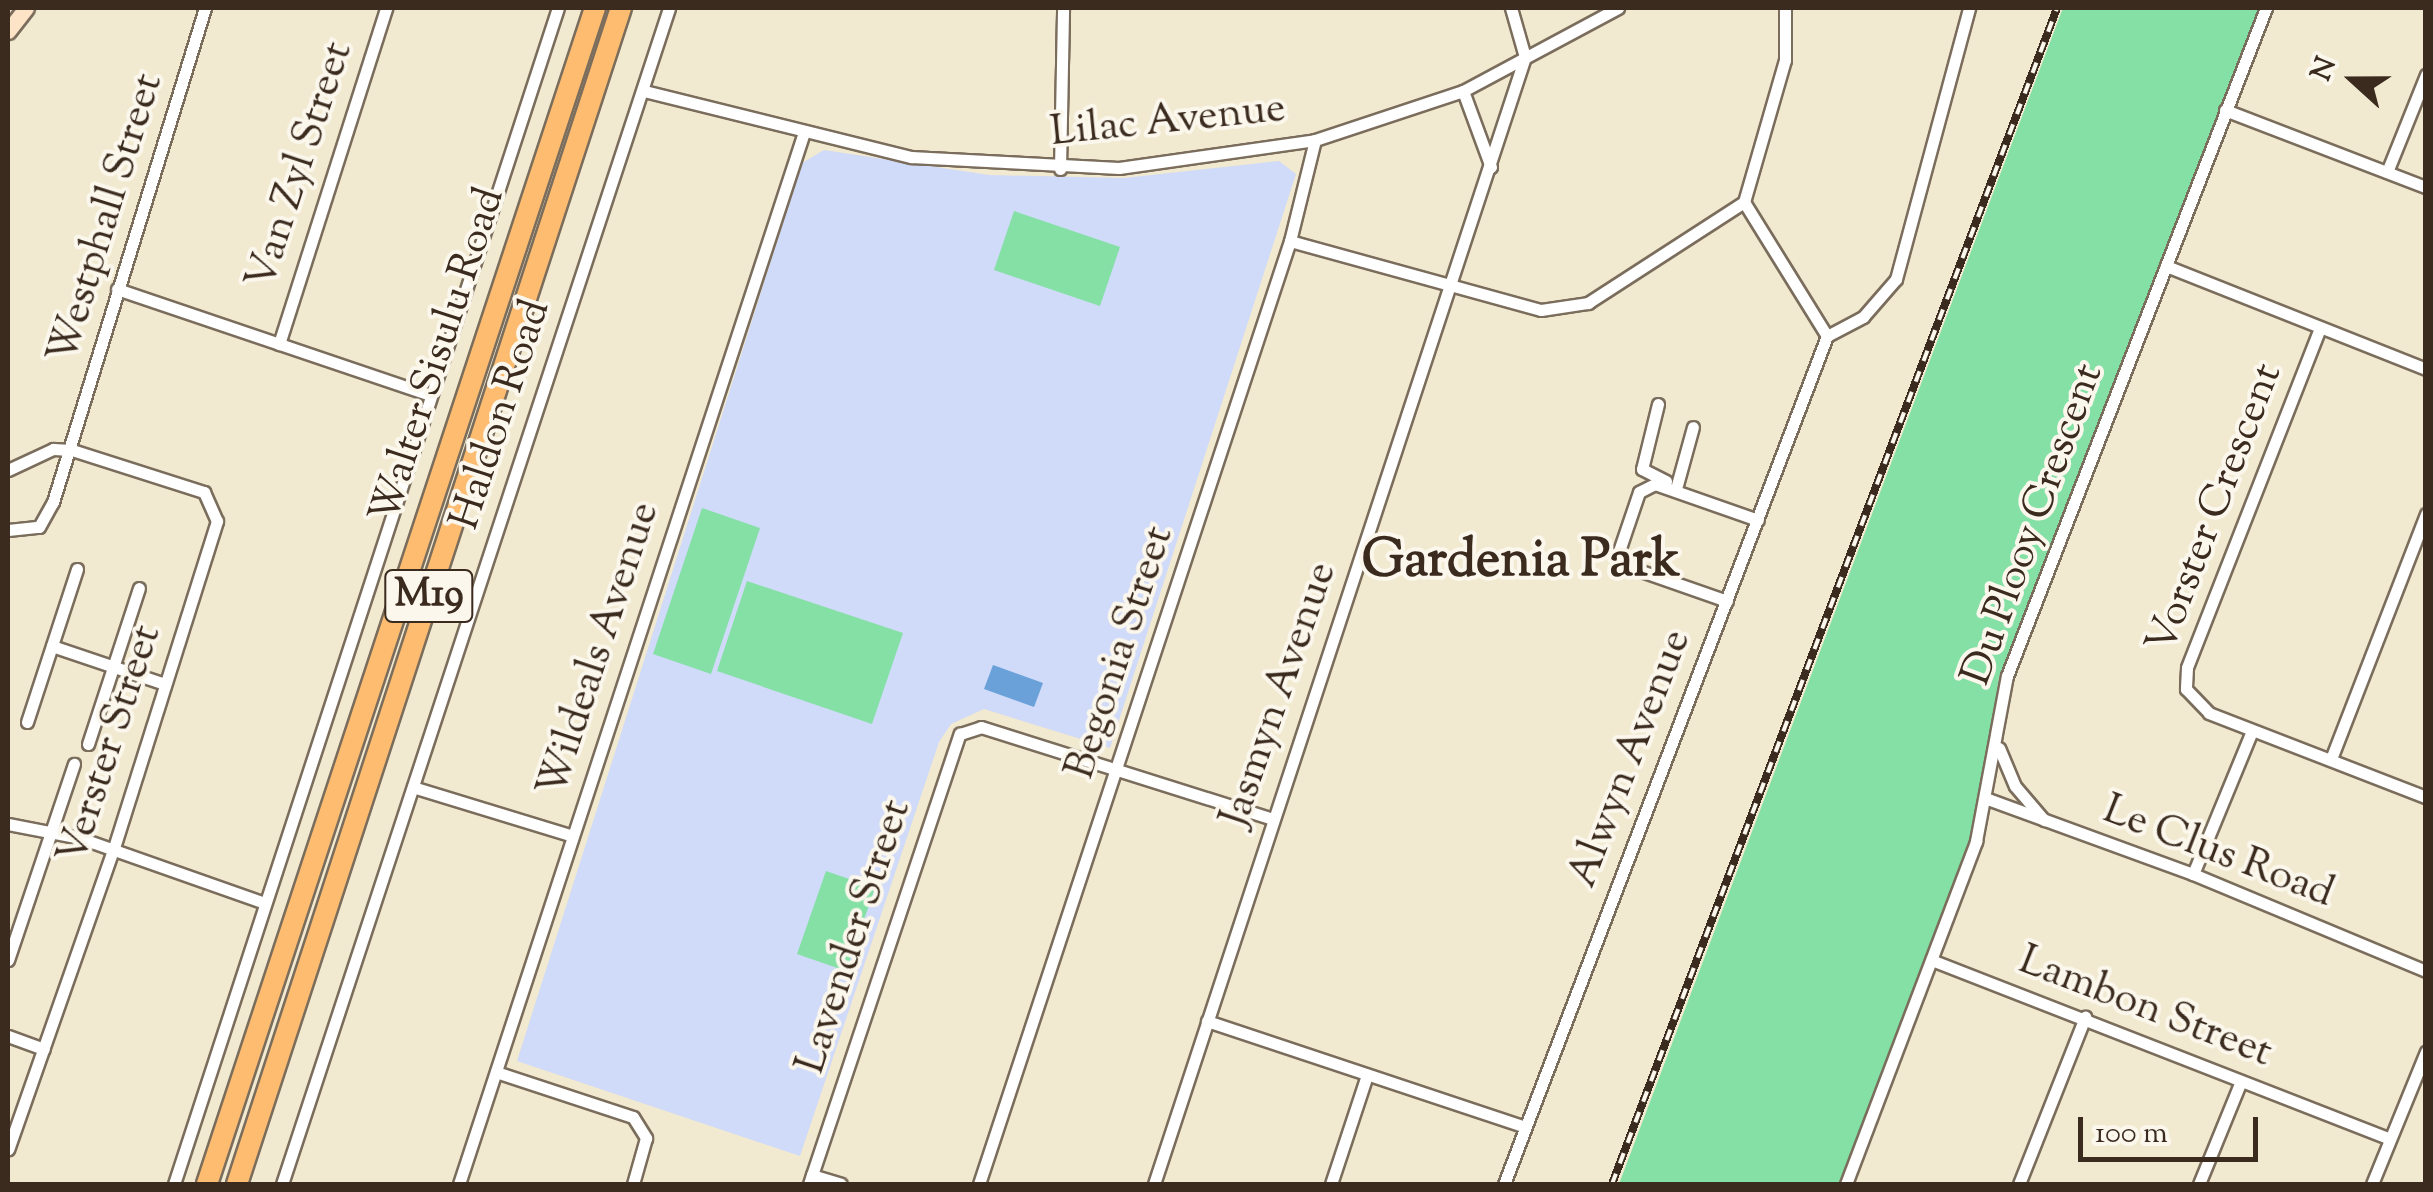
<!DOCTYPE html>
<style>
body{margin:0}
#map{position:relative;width:2433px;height:1192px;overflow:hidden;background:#f1e9d0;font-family:"Sorts Mill Goudy",serif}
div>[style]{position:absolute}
.built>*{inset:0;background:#d0daf9}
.green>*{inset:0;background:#85e0a6}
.water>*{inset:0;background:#69a1d8}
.roads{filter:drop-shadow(2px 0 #7b6d5c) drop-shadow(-2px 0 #7b6d5c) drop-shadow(0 2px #7b6d5c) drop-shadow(0 -2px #7b6d5c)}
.street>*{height:11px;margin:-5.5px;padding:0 5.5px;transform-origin:5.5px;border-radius:5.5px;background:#fff}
.secondary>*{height:15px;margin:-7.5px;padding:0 7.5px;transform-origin:7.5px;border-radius:7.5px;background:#fee4c6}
.highway>*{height:20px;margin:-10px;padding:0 10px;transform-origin:10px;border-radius:10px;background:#fdbc70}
.rail>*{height:8px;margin-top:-4px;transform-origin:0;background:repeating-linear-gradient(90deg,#fbf7ec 0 11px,#3b2a1e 0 22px);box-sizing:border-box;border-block:2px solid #3b2a1e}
span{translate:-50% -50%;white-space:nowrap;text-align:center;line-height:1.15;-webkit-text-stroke:8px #fbf7ec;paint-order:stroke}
.shield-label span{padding:2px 8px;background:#fbf7ec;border:2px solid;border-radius:8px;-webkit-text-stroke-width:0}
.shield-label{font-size:40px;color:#3b2a1e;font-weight:700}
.street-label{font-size:42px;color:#3b2a1e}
.district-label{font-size:52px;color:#3b2a1e;font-weight:700}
.frame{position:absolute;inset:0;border:10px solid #3b2a1e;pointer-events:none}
.north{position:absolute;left:2303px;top:30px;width:100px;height:100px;-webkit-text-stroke:8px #fbf7ec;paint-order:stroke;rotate:291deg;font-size:28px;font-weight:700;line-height:40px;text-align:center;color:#3b2a1e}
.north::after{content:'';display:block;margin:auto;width:35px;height:45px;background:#3b2a1e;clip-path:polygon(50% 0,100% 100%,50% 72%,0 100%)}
.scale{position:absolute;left:2078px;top:1117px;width:180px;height:45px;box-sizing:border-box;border:5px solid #3b2a1e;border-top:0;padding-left:12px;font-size:30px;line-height:35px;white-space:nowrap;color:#3b2a1e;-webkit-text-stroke:8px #fbf7ec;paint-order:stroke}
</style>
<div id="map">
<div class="built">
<div style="clip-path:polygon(824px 150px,989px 175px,1124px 178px,1279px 161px,1296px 174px,1110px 748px,984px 709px,951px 724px,939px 742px,800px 1156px,517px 1061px,802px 163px)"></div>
</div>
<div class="green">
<div style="clip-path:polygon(2063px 8px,2261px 8px,1999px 677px,1976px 834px,1839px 1184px,1619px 1184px)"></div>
<div style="clip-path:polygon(1014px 211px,1120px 247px,1100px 306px,994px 270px)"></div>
<div style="clip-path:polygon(702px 508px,760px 528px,711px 674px,653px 654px)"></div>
<div style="clip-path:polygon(747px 581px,903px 633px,872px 724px,717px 671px)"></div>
<div style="clip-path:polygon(826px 871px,875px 888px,846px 971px,797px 954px)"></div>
</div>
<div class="water">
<div style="clip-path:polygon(993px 665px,1043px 683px,1034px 707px,984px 689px)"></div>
</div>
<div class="roads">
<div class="street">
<div style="left:644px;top:91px;width:275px;rotate:13.9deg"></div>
<div style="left:911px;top:157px;width:208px;rotate:3deg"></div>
<div style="left:1119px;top:168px;width:198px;rotate:-8.1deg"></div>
<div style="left:1315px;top:140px;width:156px;rotate:-18.3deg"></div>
<div style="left:1463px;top:91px;width:176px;rotate:-28.2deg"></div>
<div style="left:1463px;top:91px;width:81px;rotate:69.8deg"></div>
<div style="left:2225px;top:110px;width:215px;rotate:21deg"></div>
<div style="left:1060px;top:169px;width:161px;rotate:-88.9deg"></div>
<div style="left:2387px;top:172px;width:105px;rotate:-68.1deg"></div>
<div style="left:1744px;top:202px;width:158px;rotate:58.2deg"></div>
<div style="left:1290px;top:241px;width:260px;rotate:15.4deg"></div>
<div style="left:1541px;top:310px;width:48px;rotate:-8.5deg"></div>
<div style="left:1588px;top:303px;width:186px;rotate:-32.9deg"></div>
<div style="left:1744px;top:202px;width:148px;rotate:-73.9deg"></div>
<div style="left:1785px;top:60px;width:52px;rotate:-90deg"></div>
<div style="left:2166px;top:266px;width:280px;rotate:21.6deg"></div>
<div style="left:117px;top:289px;width:331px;rotate:18.7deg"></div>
<div style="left:2320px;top:328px;width:365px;rotate:111.4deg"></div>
<div style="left:2187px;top:668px;width:21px;rotate:93deg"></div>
<div style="left:2186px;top:689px;width:33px;rotate:46deg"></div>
<div style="left:2209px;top:713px;width:233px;rotate:21.2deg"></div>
<div style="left:1827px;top:336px;width:41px;rotate:-27.8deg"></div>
<div style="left:1863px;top:317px;width:50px;rotate:-49deg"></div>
<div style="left:1896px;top:279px;width:281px;rotate:-74.9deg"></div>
<div style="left:279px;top:344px;width:353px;rotate:-72.3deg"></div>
<div style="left:1658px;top:404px;width:67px;rotate:103.8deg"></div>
<div style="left:1642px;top:469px;width:27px;rotate:27deg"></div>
<div style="left:8px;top:470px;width:50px;rotate:-25deg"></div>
<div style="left:53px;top:449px;width:19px;rotate:3deg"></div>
<div style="left:72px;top:450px;width:139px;rotate:17.7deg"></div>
<div style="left:204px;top:492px;width:32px;rotate:66deg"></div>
<div style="left:217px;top:521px;width:345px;rotate:107.5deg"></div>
<div style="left:113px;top:850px;width:317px;rotate:109.3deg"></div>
<div style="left:1677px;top:485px;width:60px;rotate:-74.6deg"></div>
<div style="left:8px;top:530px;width:31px;rotate:-6deg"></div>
<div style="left:39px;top:527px;width:29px;rotate:-61deg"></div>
<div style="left:53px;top:502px;width:517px;rotate:-72.9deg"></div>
<div style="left:1727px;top:601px;width:112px;rotate:-160.8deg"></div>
<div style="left:1621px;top:564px;width:10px;rotate:-107deg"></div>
<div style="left:1618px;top:554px;width:65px;rotate:-71.3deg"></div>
<div style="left:1639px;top:492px;width:18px;rotate:-27deg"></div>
<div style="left:1655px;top:484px;width:109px;rotate:19.3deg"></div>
<div style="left:52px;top:646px;width:119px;rotate:18.6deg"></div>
<div style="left:27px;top:722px;width:161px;rotate:-71.9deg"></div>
<div style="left:88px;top:744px;width:164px;rotate:-71.9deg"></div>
<div style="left:1999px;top:748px;width:41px;rotate:67.2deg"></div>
<div style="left:2015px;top:786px;width:45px;rotate:49.5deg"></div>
<div style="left:2331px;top:759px;width:263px;rotate:-68.8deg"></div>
<div style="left:413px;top:787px;width:167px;rotate:17deg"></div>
<div style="left:1985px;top:798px;width:221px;rotate:20.1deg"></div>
<div style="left:2193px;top:874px;width:252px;rotate:22.6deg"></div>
<div style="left:8px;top:824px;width:73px;rotate:11deg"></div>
<div style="left:80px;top:838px;width:196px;rotate:19.4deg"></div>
<div style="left:2193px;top:874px;width:155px;rotate:-67.6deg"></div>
<div style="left:8px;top:960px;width:207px;rotate:-71.4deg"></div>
<div style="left:1934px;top:961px;width:488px;rotate:21.3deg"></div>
<div style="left:1207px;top:1021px;width:333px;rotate:18.4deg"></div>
<div style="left:8px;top:1036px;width:38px;rotate:20deg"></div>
<div style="left:496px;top:1072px;width:144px;rotate:18.2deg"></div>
<div style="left:633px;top:1117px;width:25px;rotate:58deg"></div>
<div style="left:646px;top:1138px;width:48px;rotate:105.8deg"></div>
<div style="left:812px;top:1175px;width:30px;rotate:17deg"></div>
<div style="left:174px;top:1184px;width:1237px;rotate:-71.92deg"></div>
<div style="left:282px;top:1184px;width:1238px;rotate:-71.78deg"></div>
<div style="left:459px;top:1184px;width:1104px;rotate:-71.84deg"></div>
<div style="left:809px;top:1184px;width:475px;rotate:-71.5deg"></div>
<div style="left:960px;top:734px;width:22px;rotate:-18deg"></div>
<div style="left:981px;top:727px;width:306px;rotate:17.5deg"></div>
<div style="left:979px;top:1184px;width:993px;rotate:-71.75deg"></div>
<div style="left:1290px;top:241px;width:104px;rotate:-76.1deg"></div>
<div style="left:1154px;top:1184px;width:1186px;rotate:-71.78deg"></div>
<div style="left:1525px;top:57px;width:51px;rotate:-105.9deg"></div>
<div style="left:1331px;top:1184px;width:115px;rotate:-71.7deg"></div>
<div style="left:1504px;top:1184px;width:907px;rotate:-69.15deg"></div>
<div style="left:1846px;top:1184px;width:367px;rotate:-69.2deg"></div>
<div style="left:1976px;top:841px;width:168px;rotate:-79.4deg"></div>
<div style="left:2007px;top:676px;width:716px;rotate:-68.81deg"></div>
<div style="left:2019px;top:1184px;width:180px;rotate:-68.4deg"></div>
<div style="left:2199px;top:1184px;width:111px;rotate:-67.8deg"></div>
<div style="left:2372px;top:1184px;width:143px;rotate:-67.8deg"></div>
</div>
<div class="secondary">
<div style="left:8px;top:31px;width:29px;rotate:-52deg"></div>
</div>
<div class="highway">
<div style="left:207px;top:1184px;width:1238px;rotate:-71.74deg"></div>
<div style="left:237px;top:1184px;width:1237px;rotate:-71.92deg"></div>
</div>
</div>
<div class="rail">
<div style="left:1612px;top:1184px;width:1257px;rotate:-69.27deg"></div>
</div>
<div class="shield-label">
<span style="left:429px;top:596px">M19</span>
</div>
<div class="street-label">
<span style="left:1168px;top:122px;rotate:-6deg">Lilac Avenue</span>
<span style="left:301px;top:166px;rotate:-72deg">Van Zyl Street</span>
<span style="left:107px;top:219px;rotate:-73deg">Westphall Street</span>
<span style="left:439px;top:356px;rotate:-72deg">Walter Sisulu Road</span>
<span style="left:502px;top:415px;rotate:-72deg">Haldon Road</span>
<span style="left:2216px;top:509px;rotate:-69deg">Vorster Crescent</span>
<span style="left:2034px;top:525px;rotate:-70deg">Du Plooy Crescent</span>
<span style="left:600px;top:650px;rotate:-72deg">Wildeals Avenue</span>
<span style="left:1121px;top:653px;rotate:-72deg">Begonia Street</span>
<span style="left:1280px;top:695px;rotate:-71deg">Jasmyn Avenue</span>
<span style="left:111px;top:745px;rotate:-72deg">Verster Street</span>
<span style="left:1631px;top:759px;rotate:-69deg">Alwyn Avenue</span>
<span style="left:2218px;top:853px;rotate:21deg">Le Clus Road</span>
<span style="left:855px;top:937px;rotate:-72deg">Lavender Street</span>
<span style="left:2145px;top:1008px;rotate:21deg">Lambon Street</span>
</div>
<div class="district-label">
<span style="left:1521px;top:563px">Gardenia Park</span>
</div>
<div class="frame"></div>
<div class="north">N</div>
<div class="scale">100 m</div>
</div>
